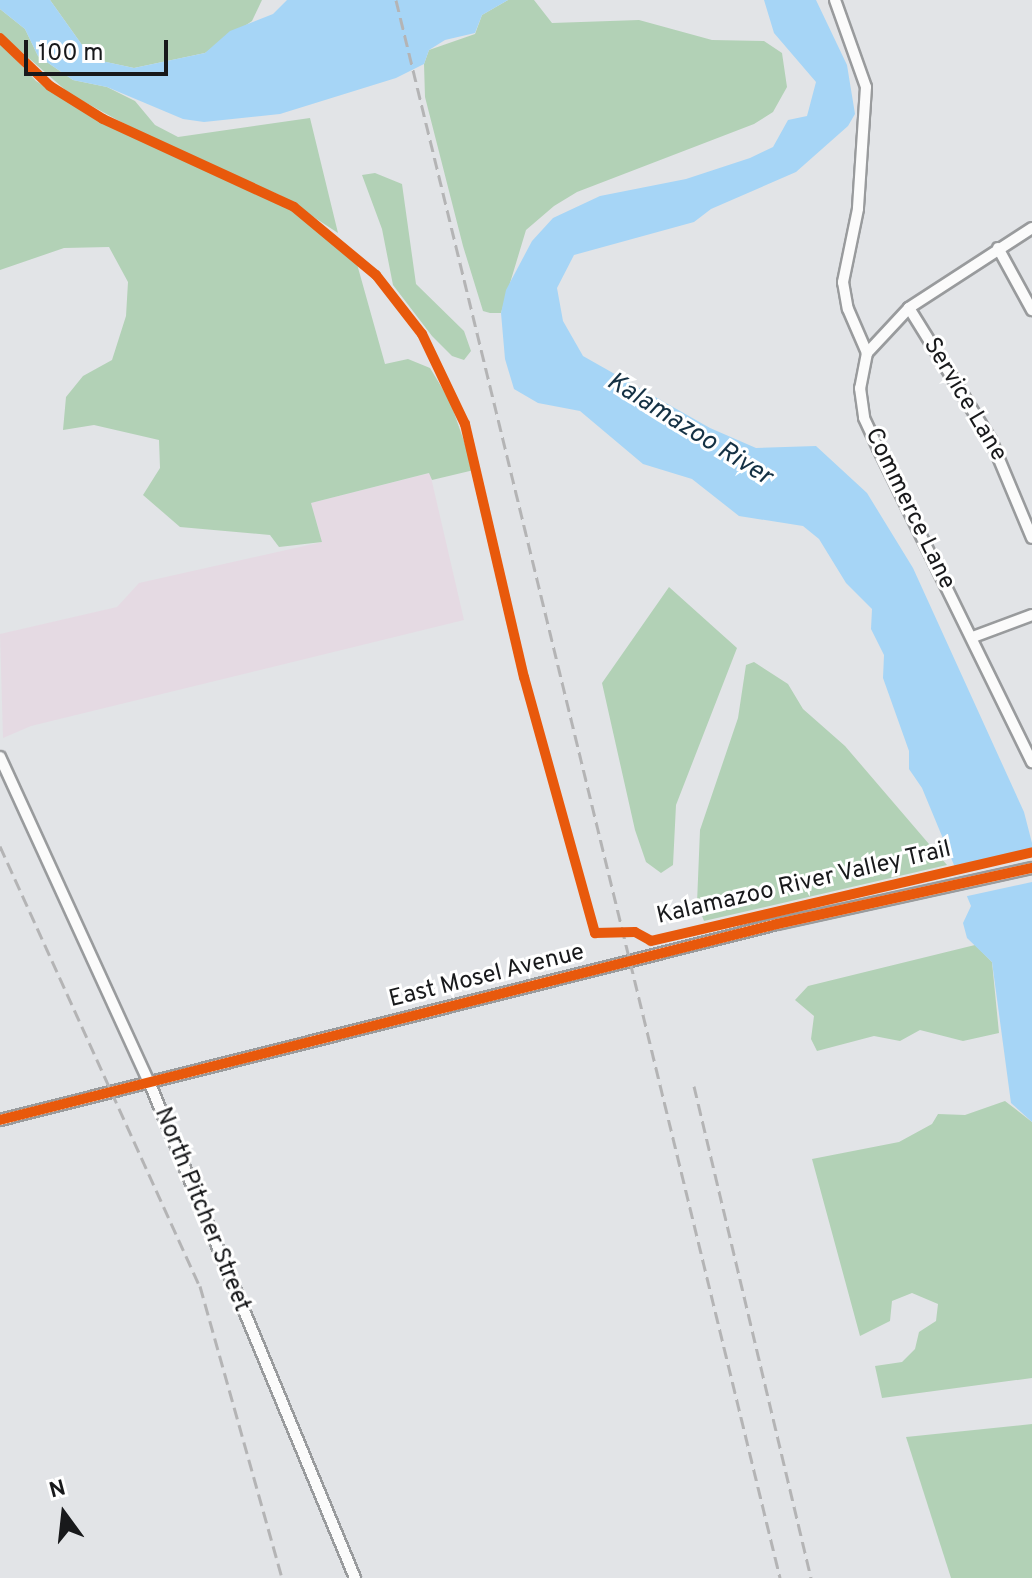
<!DOCTYPE html>
<style>
body{margin:0}
#map{position:relative;width:1032px;height:1578px;overflow:hidden;background:#e2e4e7;font-family:Overpass,sans-serif}
div>[style]{position:absolute}
.industrial>*{inset:0;background:#e5dae3}
.forest>*{inset:0;background:#b2d1b6}
.water>*{inset:0;background:#a6d5f6}
.pier>*{inset:0;background:#e2e4e7}
.roads{filter:drop-shadow(2px 0 #999b9d) drop-shadow(-2px 0 #999b9d) drop-shadow(0 2px #999b9d) drop-shadow(0 -2px #999b9d)}
.street>*{height:10px;margin:-5px;padding:0 5px;transform-origin:5px;border-radius:5px;background:#fbfbfb}
.rail>*{height:3px;margin-top:-1.5px;transform-origin:0;background:repeating-linear-gradient(90deg,#b4b4b5 0 12px,transparent 0 18px)}
.cycleway>*{height:10px;margin:-5px;padding:0 5px;transform-origin:5px;border-radius:5px;background:#e8590c}
span{translate:-50% -50%;white-space:nowrap;text-align:center;line-height:1.15;-webkit-text-stroke:6px #fff;paint-order:stroke}
.street-label{font-size:24px;color:#18191b}
.water-label{font-size:26px;color:#143144;font-style:italic}
.north{position:absolute;left:24px;top:1474px;width:80px;height:80px;-webkit-text-stroke:6px #fff;paint-order:stroke;rotate:345deg;font-size:22px;font-weight:700;line-height:32px;text-align:center;color:#18191b}
.north::after{content:'';display:block;margin:auto;width:28px;height:36px;background:#18191b;clip-path:polygon(50% 0,100% 100%,50% 72%,0 100%)}
.scale{position:absolute;left:24px;top:40px;width:144px;height:36px;box-sizing:border-box;border:4px solid #18191b;border-top:0;padding-left:10px;font-size:24px;line-height:28px;white-space:nowrap;color:#18191b;-webkit-text-stroke:6px #fff;paint-order:stroke}
</style>
<div id="map">
<div class="industrial">
<div style="clip-path:polygon(430px 473px,464px 620px,31px 726px,3px 738px,0 634px,117px 607px,139px 583px,322px 542px,311px 503px)"></div>
</div>
<div class="forest">
<div style="clip-path:polygon(50px 0,262px 0,252px 21px,205px 53px,134px 68px,92px 59px)"></div>
<div style="clip-path:polygon(508px 0,534px 0,552px 23px,639px 20px,712px 40px,764px 41px,782px 53px,787px 87px,773px 112px,754px 124px,577px 192px,554px 206px,526px 230px,501px 313px,490px 313px,483px 311px,463px 246px,425px 97px,424px 64px,429px 50px,475px 34px,482px 15px)"></div>
<div style="clip-path:polygon(0 9px,25px 29px,38px 56px,73px 80px,107px 87px,135px 101px,155px 125px,178px 137px,310px 118px,338px 233px,280px 195px,174px 151px,70px 94px,0 33px)"></div>
<div style="clip-path:polygon(0 43px,36px 81px,101px 122px,263px 192px,317px 227px,357px 264px,385px 364px,408px 359px,430px 368px,450px 401px,474px 470px,432px 480px,429px 473px,311px 503px,322px 542px,279px 547px,270px 535px,180px 527px,143px 495px,160px 468px,159px 440px,94px 425px,63px 430px,66px 397px,83px 376px,112px 360px,126px 316px,128px 282px,109px 247px,64px 248px,0 270px)"></div>
<div style="clip-path:polygon(375px 173px,402px 184px,416px 284px,464px 331px,471px 351px,464px 360px,452px 356px,432px 336px,393px 285px,382px 229px,362px 175px)"></div>
<div style="clip-path:polygon(669px 587px,737px 648px,676px 805px,673px 865px,661px 873px,646px 862px,635px 830px,602px 683px)"></div>
<div style="clip-path:polygon(754px 662px,788px 684px,803px 709px,845px 746px,947px 865px,704px 921px,697px 903px,700px 830px,738px 718px,746px 665px)"></div>
<div style="clip-path:polygon(975px 945px,992px 962px,999px 1033px,963px 1041px,920px 1030px,900px 1041px,874px 1036px,817px 1051px,811px 1039px,814px 1016px,795px 1000px,808px 986px)"></div>
<div style="clip-path:polygon(1005px 1101px,1032px 1122px,1032px 1378px,882px 1398px,875px 1366px,902px 1362px,915px 1349px,919px 1332px,936px 1321px,938px 1304px,912px 1293px,892px 1301px,890px 1321px,860px 1336px,812px 1159px,899px 1142px,932px 1124px,938px 1114px,965px 1115px)"></div>
<div style="clip-path:polygon(1032px 1424px,1032px 1578px,951px 1578px,906px 1437px)"></div>
</div>
<div class="water">
<div style="clip-path:polygon(0 0,50px 0,92px 59px,134px 68px,205px 53px,230px 31px,273px 14px,287px 0,508px 0,482px 15px,475px 33px,445px 40px,429px 50px,424px 64px,396px 78px,280px 114px,204px 122px,183px 119px,107px 87px,73px 80px,38px 56px,25px 29px,0 9px)"></div>
<div style="clip-path:polygon(764px 0,816px 0,847px 65px,855px 114px,848px 126px,796px 172px,711px 209px,694px 222px,574px 255px,557px 288px,563px 321px,583px 356px,710px 428px,756px 448px,816px 446px,867px 493px,913px 568px,1024px 812px,1032px 843px,1032px 1122px,1011px 1103px,992px 962px,967px 938px,963px 923px,971px 906px,922px 788px,909px 769px,909px 751px,883px 678px,884px 655px,871px 629px,872px 609px,846px 583px,819px 539px,803px 526px,739px 516px,692px 479px,643px 464px,580px 411px,538px 403px,514px 389px,505px 359px,501px 313px,506px 290px,532px 241px,553px 218px,600px 196px,686px 179px,750px 158px,773px 147px,788px 120px,807px 116px,816px 82px,774px 33px)"></div>
</div>
<div class="pier">
<div style="clip-path:polygon(1032px 848px,1032px 882px,963px 897px,949px 867px)"></div>
</div>
<div class="roads">
<div class="street">
<div style="left:835px;top:0;width:92px;rotate:70.4deg"></div>
<div style="left:866px;top:87px;width:122px;rotate:93.8deg"></div>
<div style="left:858px;top:209px;width:75px;rotate:101.6deg"></div>
<div style="left:843px;top:282px;width:27px;rotate:80deg"></div>
<div style="left:848px;top:309px;width:48px;rotate:66.6deg"></div>
<div style="left:1032px;top:228px;width:147px;rotate:147deg"></div>
<div style="left:909px;top:308px;width:62px;rotate:133deg"></div>
<div style="left:867px;top:353px;width:36px;rotate:101deg"></div>
<div style="left:860px;top:388px;width:30px;rotate:82deg"></div>
<div style="left:864px;top:418px;width:33px;rotate:65deg"></div>
<div style="left:878px;top:448px;width:350px;rotate:63.9deg"></div>
<div style="left:998px;top:248px;width:71px;rotate:61.3deg"></div>
<div style="left:909px;top:308px;width:155px;rotate:58.2deg"></div>
<div style="left:991px;top:440px;width:106px;rotate:67.3deg"></div>
<div style="left:973px;top:637px;width:63px;rotate:-20.4deg"></div>
<div style="left:0;top:757px;width:360px;rotate:65.4deg"></div>
<div style="left:150px;top:1084px;width:535px;rotate:67.46deg"></div>
<div style="left:0;top:1120px;width:801px;rotate:-14.16deg"></div>
<div style="left:777px;top:924px;width:261px;rotate:-12.4deg"></div>
</div>
</div>
<div class="rail">
<div style="left:396px;top:0;width:1624px;rotate:76.32deg"></div>
<div style="left:0;top:846px;width:483px;rotate:65.6deg"></div>
<div style="left:200px;top:1286px;width:303px;rotate:74.3deg"></div>
<div style="left:694px;top:1086px;width:506px;rotate:76.62deg"></div>
</div>
<div class="cycleway">
<div style="left:0;top:38px;width:69px;rotate:43.8deg"></div>
<div style="left:50px;top:86px;width:62px;rotate:31.9deg"></div>
<div style="left:103px;top:119px;width:210px;rotate:24.7deg"></div>
<div style="left:294px;top:207px;width:107px;rotate:39.7deg"></div>
<div style="left:376px;top:275px;width:75px;rotate:52.1deg"></div>
<div style="left:422px;top:334px;width:100px;rotate:64.5deg"></div>
<div style="left:465px;top:424px;width:260px;rotate:76.9deg"></div>
<div style="left:524px;top:677px;width:266px;rotate:74.5deg"></div>
<div style="left:595px;top:933px;width:40px;rotate:-1.4deg"></div>
<div style="left:635px;top:932px;width:18px;rotate:29deg"></div>
<div style="left:651px;top:941px;width:391px;rotate:-13.1deg"></div>
<div style="left:0;top:1120px;width:801px;rotate:-14.16deg"></div>
<div style="left:777px;top:924px;width:261px;rotate:-12.4deg"></div>
</div>
<div class="street-label">
<span style="left:964px;top:400px;rotate:59deg">Service Lane</span>
<span style="left:909px;top:509px;rotate:64deg">Commerce Lane</span>
<span style="left:804px;top:884px;rotate:-13deg">Kalamazoo River Valley Trail</span>
<span style="left:487px;top:977px;rotate:-14deg">East Mosel Avenue</span>
<span style="left:201px;top:1210px;rotate:68deg">North Pitcher Street</span>
</div>
<div class="water-label">
<span style="left:689px;top:430px;rotate:32deg">Kalamazoo River</span>
</div>
<div class="north">N</div>
<div class="scale">100 m</div>
</div>
